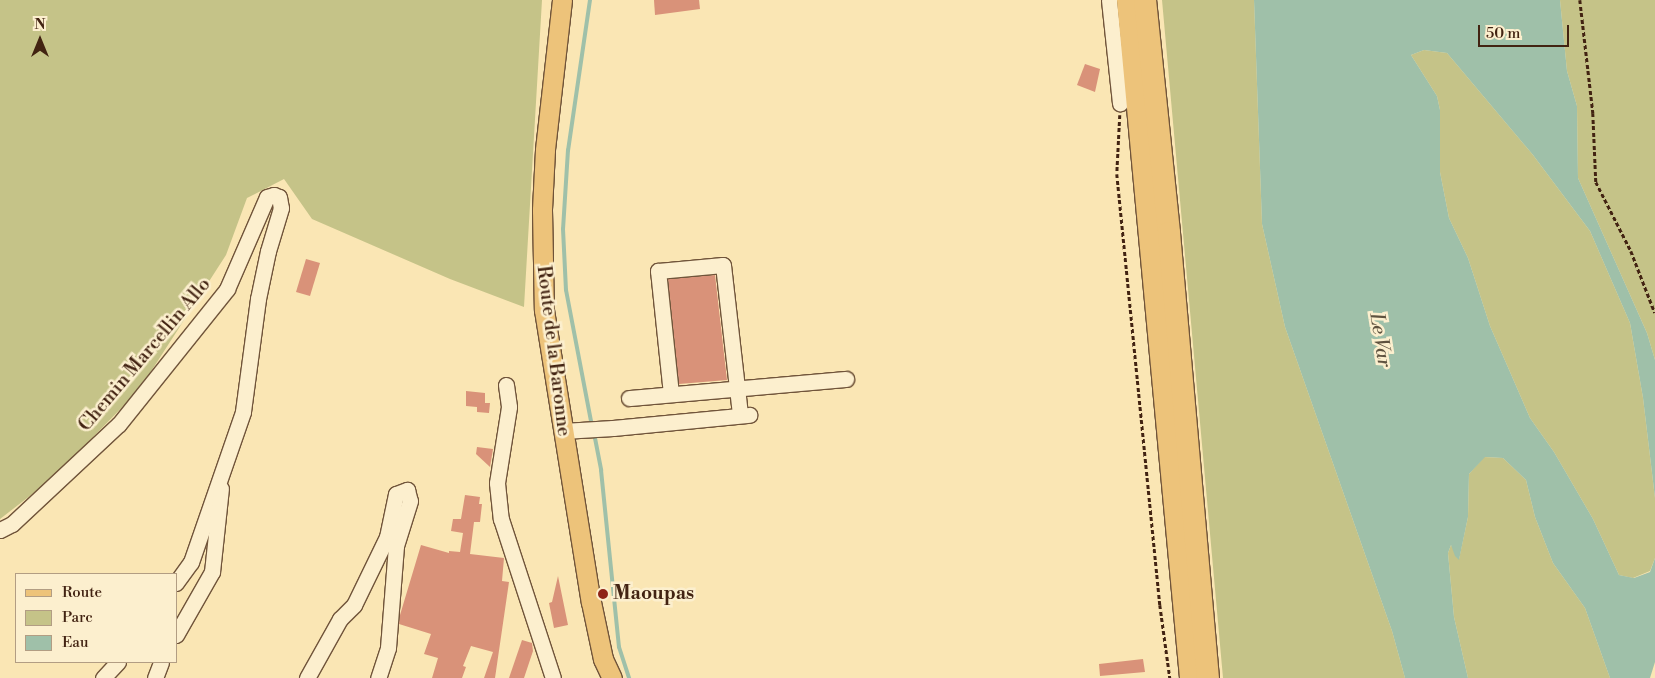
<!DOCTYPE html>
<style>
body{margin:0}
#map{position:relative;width:1655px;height:678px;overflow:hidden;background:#fae6b4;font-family:"Libre Bodoni",serif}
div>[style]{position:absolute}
.green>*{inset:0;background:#c5c388}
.water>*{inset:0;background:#9fc0a9}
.stream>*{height:4px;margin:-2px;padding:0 2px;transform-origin:2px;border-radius:2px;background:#9fc0a9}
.building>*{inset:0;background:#d99279}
.path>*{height:2.5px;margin-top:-1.25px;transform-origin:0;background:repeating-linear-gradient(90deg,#422312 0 4px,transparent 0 6.5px)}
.roads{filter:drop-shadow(1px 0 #70543a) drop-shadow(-1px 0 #70543a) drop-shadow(0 1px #70543a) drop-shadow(0 -1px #70543a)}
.minor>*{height:15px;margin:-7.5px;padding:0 7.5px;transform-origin:7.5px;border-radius:7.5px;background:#fcefce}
.major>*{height:19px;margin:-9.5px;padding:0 9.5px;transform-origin:9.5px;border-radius:9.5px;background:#edc37a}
.highway>*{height:22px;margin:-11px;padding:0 11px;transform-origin:11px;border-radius:11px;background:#edc37a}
.dots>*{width:14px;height:14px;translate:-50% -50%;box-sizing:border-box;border:2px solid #fcefce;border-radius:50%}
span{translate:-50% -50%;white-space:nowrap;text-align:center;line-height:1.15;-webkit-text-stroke:5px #fcefce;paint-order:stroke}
.street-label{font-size:19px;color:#422312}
.poi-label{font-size:19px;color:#422312;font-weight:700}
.left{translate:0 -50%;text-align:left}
.water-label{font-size:20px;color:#5e523f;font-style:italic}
.legend{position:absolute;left:15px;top:573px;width:162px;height:90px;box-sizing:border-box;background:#fcefce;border:1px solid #b29d83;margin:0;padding:6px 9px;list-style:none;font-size:15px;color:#422312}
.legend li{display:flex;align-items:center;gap:10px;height:25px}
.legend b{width:25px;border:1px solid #b29d83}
.north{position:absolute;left:15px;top:15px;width:50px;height:50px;-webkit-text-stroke:4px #fcefce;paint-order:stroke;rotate:0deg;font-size:14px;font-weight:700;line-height:20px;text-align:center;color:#422312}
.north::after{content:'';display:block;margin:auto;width:18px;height:22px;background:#422312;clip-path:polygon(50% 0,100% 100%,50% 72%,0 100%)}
.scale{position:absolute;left:1478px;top:25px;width:91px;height:22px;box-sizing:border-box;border:2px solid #422312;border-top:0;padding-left:6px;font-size:15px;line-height:18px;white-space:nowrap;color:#422312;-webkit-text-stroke:4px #fcefce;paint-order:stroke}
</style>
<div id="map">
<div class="green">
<div style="clip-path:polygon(0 0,542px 0,524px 307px,450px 279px,312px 219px,284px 179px,247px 198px,226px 255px,139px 390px,53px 478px,0 519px)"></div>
<div style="clip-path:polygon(1162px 0,1254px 0,1262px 224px,1285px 327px,1392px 631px,1405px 678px,1223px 678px)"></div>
<div style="clip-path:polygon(1560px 0,1655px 0,1655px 360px,1647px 333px,1578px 178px,1577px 106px,1567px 71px)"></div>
<div style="clip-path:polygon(1424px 50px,1447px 53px,1533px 155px,1590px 231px,1630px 323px,1643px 398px,1655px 498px,1655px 558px,1650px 571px,1633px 578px,1619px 575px,1593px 519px,1554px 452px,1530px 418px,1490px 326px,1468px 258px,1449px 218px,1440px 172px,1440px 110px,1437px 96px,1411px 55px)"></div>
<div style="clip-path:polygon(1484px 457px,1503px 458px,1526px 480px,1535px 517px,1553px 563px,1585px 608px,1610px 678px,1468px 678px,1454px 617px,1448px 553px,1451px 545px,1459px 559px,1468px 517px,1469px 474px)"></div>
</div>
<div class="water">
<div style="clip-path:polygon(1254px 0,1560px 0,1567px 71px,1577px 106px,1578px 178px,1647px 333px,1655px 360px,1655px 498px,1643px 398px,1630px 323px,1590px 231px,1533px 155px,1447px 53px,1424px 50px,1411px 55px,1437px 96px,1440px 110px,1440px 172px,1449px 218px,1468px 258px,1490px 326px,1530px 418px,1554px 452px,1593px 519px,1619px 575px,1634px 578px,1650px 572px,1655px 558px,1655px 662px,1650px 678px,1610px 678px,1585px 608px,1553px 563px,1535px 517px,1526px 480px,1503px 458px,1485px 457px,1469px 474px,1468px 517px,1459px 560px,1455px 556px,1451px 545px,1448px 553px,1454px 617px,1468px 678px,1405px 678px,1392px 631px,1285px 327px,1262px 224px)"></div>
</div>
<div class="stream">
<div style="left:590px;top:0;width:152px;rotate:98.3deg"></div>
<div style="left:568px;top:150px;width:79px;rotate:93.6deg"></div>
<div style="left:563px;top:229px;width:61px;rotate:87.2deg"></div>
<div style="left:566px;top:290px;width:138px;rotate:79.2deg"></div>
<div style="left:594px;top:433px;width:38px;rotate:79deg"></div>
<div style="left:601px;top:470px;width:178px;rotate:84.2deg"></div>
<div style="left:619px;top:647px;width:33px;rotate:72deg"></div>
</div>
<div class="building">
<div style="clip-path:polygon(654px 0,699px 0,700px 9px,655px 15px)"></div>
<div style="clip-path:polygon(1085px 64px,1100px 69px,1095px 92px,1077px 85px)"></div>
<div style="clip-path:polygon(306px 259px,320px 263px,310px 296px,296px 292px)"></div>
<div style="clip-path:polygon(715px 275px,727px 380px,679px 384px,668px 279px)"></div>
<div style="clip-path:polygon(466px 391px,485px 393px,485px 403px,490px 403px,489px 413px,477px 412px,477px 407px,466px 406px)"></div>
<div style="clip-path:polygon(477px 447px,493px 449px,490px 467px,476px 454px)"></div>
<div style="clip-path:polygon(465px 495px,480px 497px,479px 504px,482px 504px,480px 522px,474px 522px,470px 554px,504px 558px,502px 581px,509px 582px,495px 678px,484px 678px,493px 652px,471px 646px,463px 666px,466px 667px,462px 678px,432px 678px,438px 658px,424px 654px,431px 634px,399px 624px,400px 615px,421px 545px,449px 553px,449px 551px,460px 552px,463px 533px,451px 531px,453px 519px,461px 519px)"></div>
<div style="clip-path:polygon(558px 576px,568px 625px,554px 628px,549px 603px,552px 602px)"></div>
<div style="clip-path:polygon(522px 640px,532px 643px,533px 651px,524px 678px,509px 678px)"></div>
<div style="clip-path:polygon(1143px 659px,1145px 672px,1100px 676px,1099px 664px)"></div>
</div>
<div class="path">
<div style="left:1580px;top:0;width:114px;rotate:83.4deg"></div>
<div style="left:1593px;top:113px;width:69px;rotate:87.5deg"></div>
<div style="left:1596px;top:182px;width:77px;rotate:63.1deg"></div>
<div style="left:1631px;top:251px;width:66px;rotate:68.8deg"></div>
<div style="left:1120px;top:115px;width:59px;rotate:92.9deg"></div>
<div style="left:1117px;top:174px;width:433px;rotate:84.3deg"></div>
<div style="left:1160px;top:605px;width:74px;rotate:82.2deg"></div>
</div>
<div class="roads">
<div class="minor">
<div style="left:1109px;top:0;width:104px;rotate:83.9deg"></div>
<div style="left:506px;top:385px;width:22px;rotate:82deg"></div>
<div style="left:509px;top:407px;width:77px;rotate:99deg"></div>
<div style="left:497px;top:483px;width:36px;rotate:84deg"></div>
<div style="left:501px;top:519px;width:167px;rotate:71.9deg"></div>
<div style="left:671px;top:394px;width:124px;rotate:-96deg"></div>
<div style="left:658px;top:271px;width:65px;rotate:-5.3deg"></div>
<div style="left:723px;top:265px;width:151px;rotate:83.5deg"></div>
<div style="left:629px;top:398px;width:218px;rotate:-5deg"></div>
<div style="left:563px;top:431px;width:50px;rotate:-3.4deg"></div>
<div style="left:613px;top:428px;width:137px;rotate:-5.5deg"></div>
<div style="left:0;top:530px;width:13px;rotate:-27deg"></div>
<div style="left:12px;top:524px;width:146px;rotate:-43.1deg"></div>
<div style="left:119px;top:424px;width:173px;rotate:-51.3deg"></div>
<div style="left:227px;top:289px;width:100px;rotate:-66.5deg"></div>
<div style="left:267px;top:197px;width:7px;rotate:-16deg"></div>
<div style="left:274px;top:195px;width:5px;rotate:22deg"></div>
<div style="left:279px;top:197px;width:11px;rotate:80deg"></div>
<div style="left:281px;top:208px;width:45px;rotate:106.8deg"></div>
<div style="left:268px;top:251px;width:49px;rotate:101.8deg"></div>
<div style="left:258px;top:299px;width:114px;rotate:97.6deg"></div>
<div style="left:243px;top:412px;width:159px;rotate:109.1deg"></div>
<div style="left:191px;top:562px;width:26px;rotate:126deg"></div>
<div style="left:176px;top:635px;width:73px;rotate:-60.3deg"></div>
<div style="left:212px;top:572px;width:84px;rotate:-83.9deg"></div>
<div style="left:103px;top:678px;width:22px;rotate:-47deg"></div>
<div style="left:155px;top:678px;width:17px;rotate:-69deg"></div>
<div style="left:307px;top:678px;width:68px;rotate:-60.8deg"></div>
<div style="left:340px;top:619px;width:20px;rotate:-45deg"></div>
<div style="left:354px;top:605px;width:76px;rotate:-64.1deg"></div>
<div style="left:387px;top:537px;width:44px;rotate:-78.2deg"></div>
<div style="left:396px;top:494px;width:12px;rotate:-20deg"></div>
<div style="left:407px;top:490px;width:11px;rotate:75deg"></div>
<div style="left:410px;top:501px;width:47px;rotate:107.3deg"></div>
<div style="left:396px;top:546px;width:102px;rotate:94.5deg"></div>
<div style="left:388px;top:648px;width:32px;rotate:108deg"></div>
</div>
<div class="major">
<div style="left:562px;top:0;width:151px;rotate:96.5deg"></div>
<div style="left:545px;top:150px;width:60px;rotate:92.9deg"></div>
<div style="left:542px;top:210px;width:100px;rotate:88.9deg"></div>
<div style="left:544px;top:310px;width:296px;rotate:80.9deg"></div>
<div style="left:591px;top:602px;width:58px;rotate:78.1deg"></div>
<div style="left:603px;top:659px;width:21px;rotate:65deg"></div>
</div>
<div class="highway">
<div style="left:1128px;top:0;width:681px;rotate:84.69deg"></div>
<div style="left:1145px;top:0;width:234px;rotate:84.1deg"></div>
<div style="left:1169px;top:233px;width:447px;rotate:85deg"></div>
</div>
</div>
<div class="dots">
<div style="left:603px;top:594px;background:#8f2418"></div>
</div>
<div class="street-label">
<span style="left:553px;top:351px;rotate:83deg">Route de la Baronne</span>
<span style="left:145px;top:355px;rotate:-50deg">Chemin Marcellin Allo</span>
</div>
<div class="poi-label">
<span class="left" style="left:613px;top:594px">Maoupas</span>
</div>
<div class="water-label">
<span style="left:1380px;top:340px;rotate:81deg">Le Var</span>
</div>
<ul class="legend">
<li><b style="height:6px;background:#edc37a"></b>Route</li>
<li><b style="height:14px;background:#c5c388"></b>Parc</li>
<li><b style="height:14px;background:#9fc0a9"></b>Eau</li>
</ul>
<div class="north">N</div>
<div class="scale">50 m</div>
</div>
